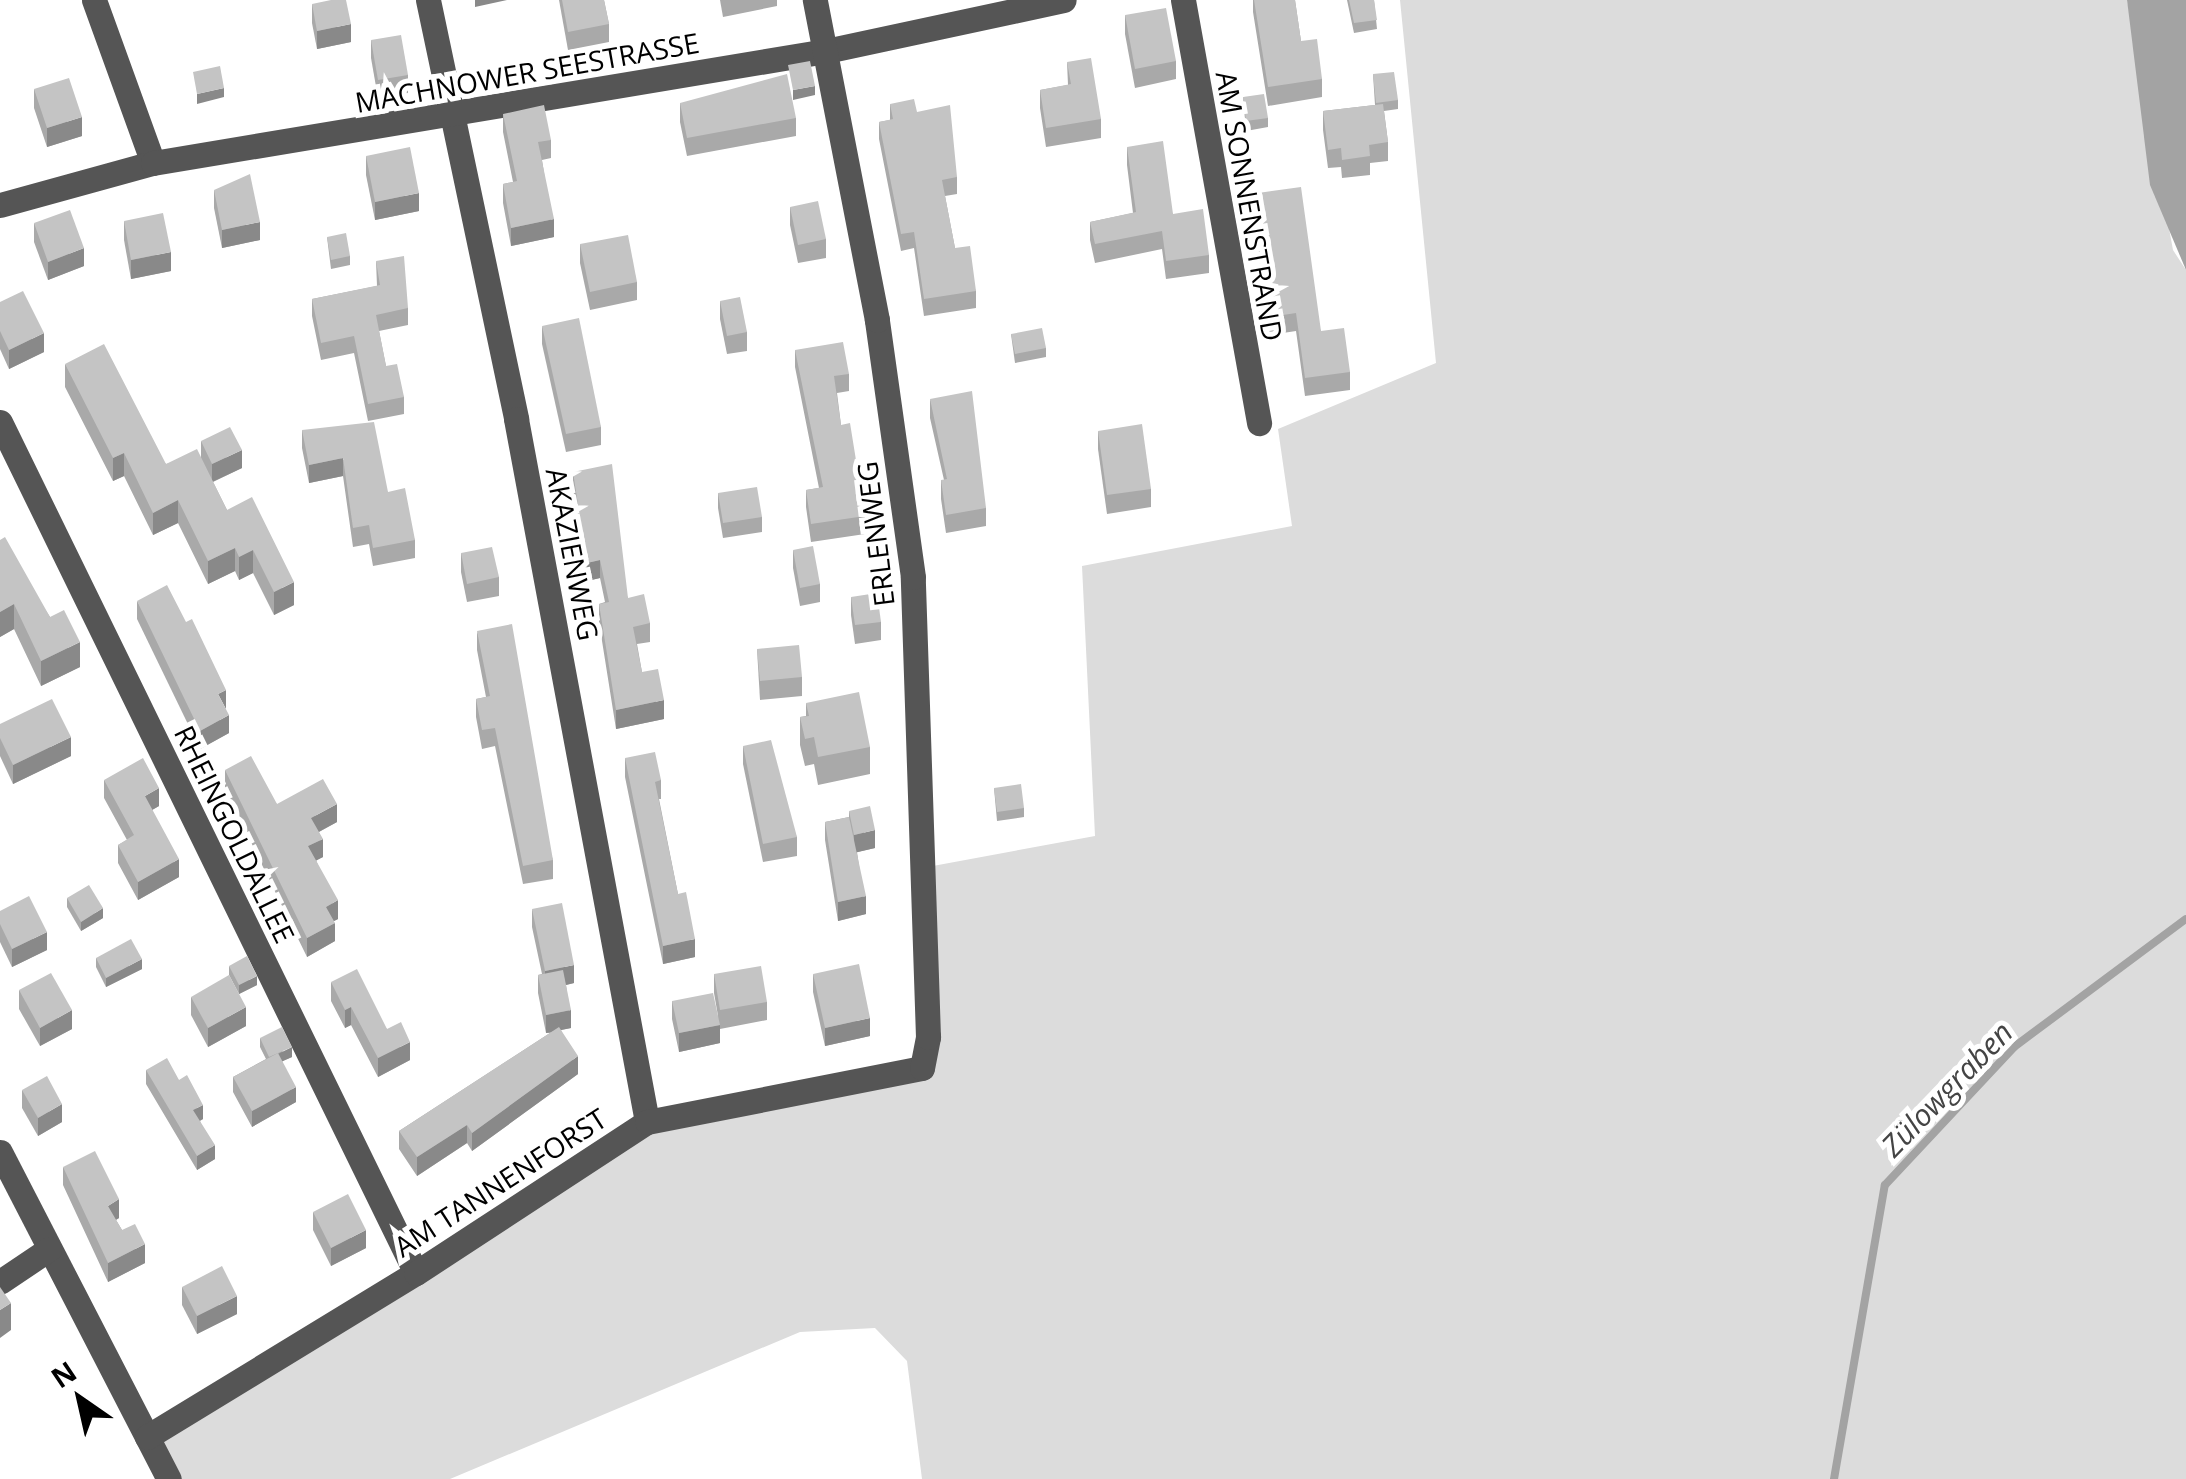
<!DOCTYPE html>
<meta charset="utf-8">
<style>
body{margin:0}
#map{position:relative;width:2186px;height:1479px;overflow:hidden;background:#fff;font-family:"Open Sans",sans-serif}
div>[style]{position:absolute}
.green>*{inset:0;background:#dcdcdc}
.water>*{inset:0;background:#a3a3a3}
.stream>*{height:8px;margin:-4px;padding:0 4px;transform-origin:4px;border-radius:4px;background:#a3a3a3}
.minor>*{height:25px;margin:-12.5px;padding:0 12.5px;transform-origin:12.5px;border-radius:12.5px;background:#555}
.wall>*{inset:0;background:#a9a9a9}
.shaded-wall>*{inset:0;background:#898989}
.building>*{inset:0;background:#c4c4c4}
span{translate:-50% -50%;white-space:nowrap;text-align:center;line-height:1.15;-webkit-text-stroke:10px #fff;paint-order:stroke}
.street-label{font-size:28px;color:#000}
.water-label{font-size:30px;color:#444;font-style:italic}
.north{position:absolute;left:30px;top:1349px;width:100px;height:100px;-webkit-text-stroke:8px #fff;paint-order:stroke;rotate:326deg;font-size:28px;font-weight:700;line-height:40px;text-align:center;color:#000}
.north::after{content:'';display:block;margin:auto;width:35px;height:45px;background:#000;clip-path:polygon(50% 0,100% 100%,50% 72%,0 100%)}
</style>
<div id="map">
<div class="green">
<div style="clip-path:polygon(1400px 0,2127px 0,2173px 250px,2186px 270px,2186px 1479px,922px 1479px,907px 1361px,875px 1328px,800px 1332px,450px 1479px,169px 1479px,147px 1437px,647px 1122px,921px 1068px,922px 868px,1095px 836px,1082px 566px,1292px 526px,1278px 429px,1436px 363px)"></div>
</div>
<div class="water">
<div style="clip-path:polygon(2127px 0,2186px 0,2186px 270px,2150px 185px)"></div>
</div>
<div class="stream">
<div style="left:1834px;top:1479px;width:298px;rotate:-80.2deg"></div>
<div style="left:1885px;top:1185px;width:189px;rotate:-46.9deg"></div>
<div style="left:2014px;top:1047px;width:214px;rotate:-36.7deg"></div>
</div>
<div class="minor">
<div style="left:94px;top:0;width:173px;rotate:70.1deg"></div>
<div style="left:428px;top:0;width:428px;rotate:78.1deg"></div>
<div style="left:516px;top:419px;width:715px;rotate:79.44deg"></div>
<div style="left:1183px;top:0;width:430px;rotate:79.8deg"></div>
<div style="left:0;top:205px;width:159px;rotate:-15.4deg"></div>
<div style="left:153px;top:163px;width:682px;rotate:-9.45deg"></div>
<div style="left:826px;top:51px;width:243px;rotate:-12.1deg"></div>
<div style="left:0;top:422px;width:947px;rotate:63.95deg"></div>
<div style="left:0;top:1152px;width:368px;rotate:62.7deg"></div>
<div style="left:0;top:1282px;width:59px;rotate:-34deg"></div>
<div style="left:147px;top:1437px;width:315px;rotate:-31.4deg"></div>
<div style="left:416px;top:1273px;width:276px;rotate:-33.2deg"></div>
<div style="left:647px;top:1122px;width:280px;rotate:-11.1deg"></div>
<div style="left:922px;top:1068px;width:32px;rotate:-79deg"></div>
<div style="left:928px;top:1037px;width:460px;rotate:-91.9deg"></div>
<div style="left:913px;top:577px;width:260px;rotate:-98deg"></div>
<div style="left:877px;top:320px;width:326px;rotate:-101deg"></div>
</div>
<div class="wall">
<div style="clip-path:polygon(559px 0,604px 0,609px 24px,609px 42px,568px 50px)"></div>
<div style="clip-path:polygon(720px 0,777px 0,777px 6px,723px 17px)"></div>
<div style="clip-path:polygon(1253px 0,1295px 0,1301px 41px,1322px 79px,1322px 97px,1268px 106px,1253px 12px)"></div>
<div style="clip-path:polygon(1347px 0,1374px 0,1377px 29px,1354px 33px)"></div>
<div style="clip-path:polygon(312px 4px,351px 42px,317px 49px,312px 23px)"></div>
<div style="clip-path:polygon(1125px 15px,1176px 61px,1176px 79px,1135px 88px,1125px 34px)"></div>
<div style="clip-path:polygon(371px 40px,408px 75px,408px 93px,378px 98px,371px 58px)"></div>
<div style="clip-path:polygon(1067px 62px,1101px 119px,1101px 138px,1046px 147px,1040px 108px,1040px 90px,1068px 85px)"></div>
<div style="clip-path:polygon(1373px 74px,1398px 100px,1398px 109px,1384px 111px,1388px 142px,1388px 161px,1370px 163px,1370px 175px,1342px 178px,1341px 167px,1328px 168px,1323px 130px,1323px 111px,1375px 105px)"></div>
<div style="clip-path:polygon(34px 89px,82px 136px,47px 147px,34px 108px)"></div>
<div style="clip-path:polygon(1243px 97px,1268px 118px,1268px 127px,1246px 131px)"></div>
<div style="clip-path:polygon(680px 103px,796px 118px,796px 136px,687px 156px,680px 122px)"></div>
<div style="clip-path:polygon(890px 104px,917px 112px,957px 177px,957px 194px,945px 196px,955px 248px,976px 291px,976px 308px,924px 316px,914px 248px,901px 251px,879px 139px,879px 122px,890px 120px)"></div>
<div style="clip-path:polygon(503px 114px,551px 140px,551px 158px,542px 160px,554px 237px,511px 246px,503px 203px,503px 184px,513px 182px,503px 132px)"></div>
<div style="clip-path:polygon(1127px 147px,1173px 214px,1209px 255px,1209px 273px,1166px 279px,1162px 249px,1095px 263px,1090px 240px,1090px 222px,1133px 213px,1127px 165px)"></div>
<div style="clip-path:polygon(366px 156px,419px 211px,375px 220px,366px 175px)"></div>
<div style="clip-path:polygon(214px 190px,260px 240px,222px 248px,214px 208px)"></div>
<div style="clip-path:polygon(1251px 194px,1321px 331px,1350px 372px,1350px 390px,1305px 396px,1296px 331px,1270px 335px,1251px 212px)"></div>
<div style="clip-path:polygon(790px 207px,826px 239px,826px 258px,798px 263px,790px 225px)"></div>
<div style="clip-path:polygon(124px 221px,171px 271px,131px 279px,124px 240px)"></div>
<div style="clip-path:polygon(34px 223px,84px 266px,48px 280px,34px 242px)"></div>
<div style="clip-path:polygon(327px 237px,350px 256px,350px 265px,331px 269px)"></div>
<div style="clip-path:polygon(580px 244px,637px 282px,637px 300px,590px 310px,580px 263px)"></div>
<div style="clip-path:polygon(376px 261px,408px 308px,408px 325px,379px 331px,386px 366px,404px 397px,404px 414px,368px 421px,354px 353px,321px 360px,312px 316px,312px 299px,377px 286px)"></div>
<div style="clip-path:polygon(720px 301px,747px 332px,747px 351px,727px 354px,720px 319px)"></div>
<div style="clip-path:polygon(0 302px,44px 352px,9px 369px,0 349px)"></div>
<div style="clip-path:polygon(542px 326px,601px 427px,601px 445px,566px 452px,542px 344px)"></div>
<div style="clip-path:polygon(1011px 334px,1046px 348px,1046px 357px,1015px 363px)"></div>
<div style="clip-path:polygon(795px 350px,849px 374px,849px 391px,837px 393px,841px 425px,865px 516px,865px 534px,811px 542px,806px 507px,806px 490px,819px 488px,795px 367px)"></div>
<div style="clip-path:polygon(65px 364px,166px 464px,201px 458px,201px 441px,242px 468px,213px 482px,227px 510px,294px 605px,274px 615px,253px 573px,239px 580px,235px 571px,208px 584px,178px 523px,153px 535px,124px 476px,113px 481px,65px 387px)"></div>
<div style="clip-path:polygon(930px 399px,986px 508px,986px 526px,946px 533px,941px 499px,941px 480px,944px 480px,930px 418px)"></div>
<div style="clip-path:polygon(302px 430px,388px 492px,415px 540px,415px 558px,373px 566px,369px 544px,353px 547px,343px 476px,309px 483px,302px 448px)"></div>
<div style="clip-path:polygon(1098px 431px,1151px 489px,1151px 507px,1107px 514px,1098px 449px)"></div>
<div style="clip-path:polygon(573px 472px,628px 598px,650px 623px,650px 642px,637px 644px,642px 672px,664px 719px,616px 729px,599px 622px,599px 604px,605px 602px,600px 578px,587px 581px,573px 491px)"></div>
<div style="clip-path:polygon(718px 493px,762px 517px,762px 532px,723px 538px,718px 508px)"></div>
<div style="clip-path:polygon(0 540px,50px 617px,80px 667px,41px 686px,14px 629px,0 637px)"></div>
<div style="clip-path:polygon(793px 550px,820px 584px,820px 602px,800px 606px,793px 568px)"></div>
<div style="clip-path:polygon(461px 553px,499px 577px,499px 596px,467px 602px,461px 572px)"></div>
<div style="clip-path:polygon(851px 597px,881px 622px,881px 640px,855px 644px,851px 615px)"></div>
<div style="clip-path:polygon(137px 601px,229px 733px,200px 749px,137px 619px)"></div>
<div style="clip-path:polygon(477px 631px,553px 860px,553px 879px,523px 884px,495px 746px,482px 749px,476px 717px,476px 699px,486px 697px,477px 650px)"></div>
<div style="clip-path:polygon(757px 649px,802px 677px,802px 696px,760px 700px)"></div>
<div style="clip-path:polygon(806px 703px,870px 747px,870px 774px,818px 785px,814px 764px,805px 766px,800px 745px,800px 717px,806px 716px)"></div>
<div style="clip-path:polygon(0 724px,71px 756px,13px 784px,0 756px)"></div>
<div style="clip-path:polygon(743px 746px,797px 837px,797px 856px,763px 862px,743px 764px)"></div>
<div style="clip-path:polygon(625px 758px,661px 780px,661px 799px,659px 799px,678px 894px,695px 957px,663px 964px,625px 777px)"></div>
<div style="clip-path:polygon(225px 770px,277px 804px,337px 822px,319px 832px,323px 857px,316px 860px,338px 919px,334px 921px,335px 941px,307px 957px,225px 789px)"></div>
<div style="clip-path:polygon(104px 780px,159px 806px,152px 810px,179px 877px,138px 900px,118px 863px,118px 845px,127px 840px,104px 798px)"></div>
<div style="clip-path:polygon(994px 788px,1024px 808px,1024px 817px,997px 821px)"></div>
<div style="clip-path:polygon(849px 811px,875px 848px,857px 852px,866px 914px,838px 921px,825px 840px,825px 822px,849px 817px)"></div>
<div style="clip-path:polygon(67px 898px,103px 918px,81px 931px,67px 907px)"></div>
<div style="clip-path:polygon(532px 909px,574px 983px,566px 985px,571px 1028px,561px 1030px,578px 1074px,472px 1151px,467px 1143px,417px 1176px,399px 1149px,399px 1131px,550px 1033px,546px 1033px,538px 993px,538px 975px,542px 974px,532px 927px)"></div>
<div style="clip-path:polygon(0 911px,47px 950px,12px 967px,0 942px)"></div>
<div style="clip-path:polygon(96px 958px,142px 969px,106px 987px,96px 967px)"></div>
<div style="clip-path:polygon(229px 966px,257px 985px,239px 994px,229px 975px)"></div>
<div style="clip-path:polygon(714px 974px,767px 1002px,767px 1020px,720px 1029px,720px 1027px,720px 1043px,679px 1052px,672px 1019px,672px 1001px,718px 1016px,714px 993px)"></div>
<div style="clip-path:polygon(813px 974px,870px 1036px,825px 1046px,813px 992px)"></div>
<div style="clip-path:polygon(331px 982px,387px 1029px,410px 1060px,378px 1077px,351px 1025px,345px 1028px,331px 1001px)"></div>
<div style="clip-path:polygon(19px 990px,72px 1029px,40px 1046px,19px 1009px)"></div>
<div style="clip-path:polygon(191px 997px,246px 1026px,208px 1047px,191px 1015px)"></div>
<div style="clip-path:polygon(260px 1038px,292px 1057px,282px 1061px,296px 1102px,252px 1127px,233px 1092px,233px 1077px,266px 1059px,260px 1047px)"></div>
<div style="clip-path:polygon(146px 1070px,179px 1080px,203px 1119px,200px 1121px,215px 1159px,197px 1170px,146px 1084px)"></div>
<div style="clip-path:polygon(22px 1090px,62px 1122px,38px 1136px,22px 1108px)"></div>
<div style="clip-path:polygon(63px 1167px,119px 1218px,116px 1220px,122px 1230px,145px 1263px,108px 1282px,63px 1185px)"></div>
<div style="clip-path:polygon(313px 1212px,366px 1248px,331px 1266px,313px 1230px)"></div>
<div style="clip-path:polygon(182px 1287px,237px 1314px,197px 1334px,182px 1305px)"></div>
</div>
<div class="shaded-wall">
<div style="clip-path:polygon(475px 0,507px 0,475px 7px)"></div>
<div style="clip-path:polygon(351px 24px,351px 42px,317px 49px,317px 31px)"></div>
<div style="clip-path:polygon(815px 86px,815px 95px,793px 100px,793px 90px)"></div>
<div style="clip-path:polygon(224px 88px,224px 97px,197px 104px,197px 94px)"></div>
<div style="clip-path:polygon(82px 117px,82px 136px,47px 147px,47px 128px)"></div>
<div style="clip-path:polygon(419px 193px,419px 211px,375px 220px,375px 202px)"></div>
<div style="clip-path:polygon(554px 219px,554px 237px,511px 246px,511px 228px)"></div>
<div style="clip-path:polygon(260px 222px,260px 240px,222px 248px,222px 230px)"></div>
<div style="clip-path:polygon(84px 248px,84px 266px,48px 280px,48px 262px)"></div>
<div style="clip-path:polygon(171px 252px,171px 271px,131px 279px,131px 260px)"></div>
<div style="clip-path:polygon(44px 333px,44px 352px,9px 369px,9px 350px)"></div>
<div style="clip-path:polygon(242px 450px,242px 468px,212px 482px,212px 464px)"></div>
<div style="clip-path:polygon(124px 453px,124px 476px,113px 481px,113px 458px)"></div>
<div style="clip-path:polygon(343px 458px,343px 476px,309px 483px,309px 465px)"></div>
<div style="clip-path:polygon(178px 500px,178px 523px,153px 535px,153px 513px)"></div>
<div style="clip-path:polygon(235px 548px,235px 571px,208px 584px,208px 561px)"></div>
<div style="clip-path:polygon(253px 550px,253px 573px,239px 580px,239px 557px)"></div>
<div style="clip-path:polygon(600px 560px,600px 578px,587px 581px,587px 563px)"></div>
<div style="clip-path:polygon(294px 582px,294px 605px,274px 615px,274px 592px)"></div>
<div style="clip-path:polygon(14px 604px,14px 629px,0 637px,0 612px)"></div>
<div style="clip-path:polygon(80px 642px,80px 667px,41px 686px,41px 661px)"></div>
<div style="clip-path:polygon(226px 690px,226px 709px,218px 694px)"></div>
<div style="clip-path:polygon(664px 700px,664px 719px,616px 729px,616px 710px)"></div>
<div style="clip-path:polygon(229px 715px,229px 733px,200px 749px,200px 731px)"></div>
<div style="clip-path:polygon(71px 737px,71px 756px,13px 784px,13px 765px)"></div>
<div style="clip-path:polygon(159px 788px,159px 806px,145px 814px,145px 796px)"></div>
<div style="clip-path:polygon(337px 804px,337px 822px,311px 836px,311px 818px)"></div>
<div style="clip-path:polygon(875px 830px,875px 848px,854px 853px,854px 835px)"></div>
<div style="clip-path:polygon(323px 839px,323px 857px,308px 865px,308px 846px)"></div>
<div style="clip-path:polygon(179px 859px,179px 877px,138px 900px,138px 882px)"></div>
<div style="clip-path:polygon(866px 896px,866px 914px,838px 921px,838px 902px)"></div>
<div style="clip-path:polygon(338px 900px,338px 919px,326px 925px,326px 907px)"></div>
<div style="clip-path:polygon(103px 908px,103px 918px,81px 931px,81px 922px)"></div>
<div style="clip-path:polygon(335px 923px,335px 941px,307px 957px,307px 938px)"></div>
<div style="clip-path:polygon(47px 932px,47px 950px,12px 967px,12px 949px)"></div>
<div style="clip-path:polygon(695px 939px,695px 957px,663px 964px,663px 946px)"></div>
<div style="clip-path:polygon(142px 959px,142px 969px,106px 987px,106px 978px)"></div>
<div style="clip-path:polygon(574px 965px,574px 983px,545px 990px,545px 971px)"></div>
<div style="clip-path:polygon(257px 976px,257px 985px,239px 994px,239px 985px)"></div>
<div style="clip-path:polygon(246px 1007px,246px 1026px,208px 1047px,208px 1028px)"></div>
<div style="clip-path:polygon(351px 1007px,351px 1025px,345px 1028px,345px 1010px)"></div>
<div style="clip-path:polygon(72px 1010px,72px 1029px,40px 1046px,40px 1028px)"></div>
<div style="clip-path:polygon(571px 1010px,571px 1028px,546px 1033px,546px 1015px)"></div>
<div style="clip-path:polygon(870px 1018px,870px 1036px,825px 1046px,825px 1028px)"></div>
<div style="clip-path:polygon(720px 1025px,720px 1043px,679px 1052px,679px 1033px)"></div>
<div style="clip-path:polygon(410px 1042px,410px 1060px,378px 1077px,378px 1058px)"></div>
<div style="clip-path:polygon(292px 1047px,292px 1057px,270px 1067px,270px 1058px)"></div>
<div style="clip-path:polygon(578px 1056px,578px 1074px,472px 1151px,472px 1133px)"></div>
<div style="clip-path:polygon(296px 1087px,296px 1102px,252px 1127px,252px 1111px)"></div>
<div style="clip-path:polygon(62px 1104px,62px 1122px,38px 1136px,38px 1118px)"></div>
<div style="clip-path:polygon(203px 1105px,203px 1119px,193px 1124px,193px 1110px)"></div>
<div style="clip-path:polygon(467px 1125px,467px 1143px,417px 1176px,417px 1157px)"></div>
<div style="clip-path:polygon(215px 1145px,215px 1159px,197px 1170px,197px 1156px)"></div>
<div style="clip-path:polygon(119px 1199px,119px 1218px,108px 1224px,108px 1206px)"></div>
<div style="clip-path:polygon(366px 1230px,366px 1248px,331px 1266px,331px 1248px)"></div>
<div style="clip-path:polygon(145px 1244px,145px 1263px,108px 1282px,108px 1263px)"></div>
<div style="clip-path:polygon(237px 1296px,237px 1314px,197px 1334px,197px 1316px)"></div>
<div style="clip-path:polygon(11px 1303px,11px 1330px,0 1338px,0 1310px)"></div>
</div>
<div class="building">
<div style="clip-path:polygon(331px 0,346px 0,351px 24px,317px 31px,312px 4px)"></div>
<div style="clip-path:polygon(562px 0,604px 0,609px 24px,568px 32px)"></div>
<div style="clip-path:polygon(1254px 0,1295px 0,1301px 41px,1317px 39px,1322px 79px,1268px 87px)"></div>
<div style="clip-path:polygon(1349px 0,1374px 0,1377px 20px,1354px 23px)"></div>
<div style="clip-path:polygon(1166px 8px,1176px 61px,1135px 69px,1125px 15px)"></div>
<div style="clip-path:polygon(401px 35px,408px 75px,378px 80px,371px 40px)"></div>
<div style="clip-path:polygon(1091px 58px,1101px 119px,1046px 128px,1040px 90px,1071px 84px,1067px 62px)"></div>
<div style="clip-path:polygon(810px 61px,815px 86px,793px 90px,788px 65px)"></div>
<div style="clip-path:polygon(220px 66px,224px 88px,197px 94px,193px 72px)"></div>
<div style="clip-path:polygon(1394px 72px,1398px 100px,1376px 103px,1373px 74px)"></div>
<div style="clip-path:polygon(787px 74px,796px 118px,687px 138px,680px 103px)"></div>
<div style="clip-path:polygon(69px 78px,82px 117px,47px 128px,34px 89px)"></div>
<div style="clip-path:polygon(1264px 94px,1268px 118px,1246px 121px,1243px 97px)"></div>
<div style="clip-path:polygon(914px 99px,917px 112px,950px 105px,957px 177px,942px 180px,955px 248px,970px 246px,976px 291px,924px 299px,914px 232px,901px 234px,879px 122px,893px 119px,890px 104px)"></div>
<div style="clip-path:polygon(1383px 104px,1388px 142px,1369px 145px,1370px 156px,1342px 160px,1341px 148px,1328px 150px,1323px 111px)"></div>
<div style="clip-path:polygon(544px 105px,551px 140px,538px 142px,554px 219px,511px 228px,503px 184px,517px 181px,503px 114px)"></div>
<div style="clip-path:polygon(1163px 141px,1173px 214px,1203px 209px,1209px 255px,1166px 261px,1162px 231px,1095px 244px,1090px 222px,1136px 212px,1127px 147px)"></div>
<div style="clip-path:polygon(410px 147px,419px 193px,375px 202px,366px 156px)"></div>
<div style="clip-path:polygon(250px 174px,260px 222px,222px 230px,214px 190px)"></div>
<div style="clip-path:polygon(1301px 187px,1321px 331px,1344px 328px,1350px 372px,1305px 378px,1296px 313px,1270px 317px,1251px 194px)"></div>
<div style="clip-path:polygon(818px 201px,826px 239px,798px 245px,790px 207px)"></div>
<div style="clip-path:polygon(70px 210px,84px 248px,48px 262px,34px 223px)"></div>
<div style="clip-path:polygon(163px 213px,171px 252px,131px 260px,124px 221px)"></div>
<div style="clip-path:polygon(346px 233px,350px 256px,331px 260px,327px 237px)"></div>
<div style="clip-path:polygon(628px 235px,637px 282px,590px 292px,580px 244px)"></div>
<div style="clip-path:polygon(404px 256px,408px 308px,376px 315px,386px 366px,397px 364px,404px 397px,368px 404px,354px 336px,321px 343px,312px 299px,380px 285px,376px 261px)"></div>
<div style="clip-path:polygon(23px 291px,44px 333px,9px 350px,0 331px,0 302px)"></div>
<div style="clip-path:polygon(740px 297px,747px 332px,727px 336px,720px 301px)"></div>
<div style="clip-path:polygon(579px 318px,601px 427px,566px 434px,542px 326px)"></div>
<div style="clip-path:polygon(1042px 328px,1046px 348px,1015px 354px,1011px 334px)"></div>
<div style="clip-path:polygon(843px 342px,849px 374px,834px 376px,841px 425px,850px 423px,865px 516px,811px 524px,806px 490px,823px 487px,795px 350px)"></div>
<div style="clip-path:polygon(104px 344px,166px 464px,197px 449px,227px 510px,252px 497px,294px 582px,274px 592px,253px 550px,239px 557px,235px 548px,208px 561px,178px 500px,153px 513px,124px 453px,113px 458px,65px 364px)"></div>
<div style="clip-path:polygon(972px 391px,986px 508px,946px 515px,941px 480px,947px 479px,930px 399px)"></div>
<div style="clip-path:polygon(374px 422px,388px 492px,405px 488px,415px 540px,373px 548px,369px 525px,353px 528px,343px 458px,309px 465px,302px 430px)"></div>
<div style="clip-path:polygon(1142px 424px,1151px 489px,1107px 495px,1098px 431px)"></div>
<div style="clip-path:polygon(230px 427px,242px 450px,212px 464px,201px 441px)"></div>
<div style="clip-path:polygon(612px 464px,628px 598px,644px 594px,650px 623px,633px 627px,642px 672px,658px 669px,664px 700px,616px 710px,599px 604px,609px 602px,600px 560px,587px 563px,573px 472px)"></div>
<div style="clip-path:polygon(757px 487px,762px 517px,723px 523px,718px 493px)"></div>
<div style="clip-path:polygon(5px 537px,50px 617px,64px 610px,80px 642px,41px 661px,14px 604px,0 612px,0 540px)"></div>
<div style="clip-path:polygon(813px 546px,820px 584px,800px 588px,793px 550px)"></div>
<div style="clip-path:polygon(492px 547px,499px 577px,467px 584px,461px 553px)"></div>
<div style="clip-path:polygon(167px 585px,186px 622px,192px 619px,226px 690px,218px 694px,229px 715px,200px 731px,137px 601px)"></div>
<div style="clip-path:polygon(877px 593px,881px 622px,855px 625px,851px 597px)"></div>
<div style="clip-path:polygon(512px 624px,553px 860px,523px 866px,495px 728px,482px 730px,476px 699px,490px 696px,477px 631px)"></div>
<div style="clip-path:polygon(799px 645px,802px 677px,760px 681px,757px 649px)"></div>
<div style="clip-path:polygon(859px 692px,870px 747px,818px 757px,814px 737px,805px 739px,800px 717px,809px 716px,806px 703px)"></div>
<div style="clip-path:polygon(52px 699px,71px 737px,13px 765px,0 738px,0 724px)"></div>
<div style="clip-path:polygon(771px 740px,797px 837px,763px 844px,743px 746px)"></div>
<div style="clip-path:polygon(655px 752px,661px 780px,655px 782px,678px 894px,686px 892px,695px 939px,663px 946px,625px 758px)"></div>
<div style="clip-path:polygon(251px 756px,277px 804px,323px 779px,337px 804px,311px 818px,323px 839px,308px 846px,338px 900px,326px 907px,335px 923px,307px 938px,225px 770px)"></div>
<div style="clip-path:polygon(143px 758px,159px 788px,145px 796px,179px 859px,138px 882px,118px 845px,134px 835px,104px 780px)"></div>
<div style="clip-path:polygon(1021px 784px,1024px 808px,997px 812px,994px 788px)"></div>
<div style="clip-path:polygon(870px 806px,875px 830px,854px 835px,849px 811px)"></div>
<div style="clip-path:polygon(849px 817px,866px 896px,838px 902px,825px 822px)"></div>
<div style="clip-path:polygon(89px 885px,103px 908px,81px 922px,67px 898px)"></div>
<div style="clip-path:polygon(29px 896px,47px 932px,12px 949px,0 924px,0 911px)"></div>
<div style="clip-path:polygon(562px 903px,574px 965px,545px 971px,532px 909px)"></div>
<div style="clip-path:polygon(131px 939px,142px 959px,106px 978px,96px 958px)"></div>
<div style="clip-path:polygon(247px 956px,257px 976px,239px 985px,229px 966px)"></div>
<div style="clip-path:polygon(859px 964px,870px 1018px,825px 1028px,813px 974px)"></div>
<div style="clip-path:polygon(761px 966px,767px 1002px,720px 1010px,714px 974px)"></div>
<div style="clip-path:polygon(357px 969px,387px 1029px,401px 1022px,410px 1042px,378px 1058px,351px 1007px,345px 1010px,331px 982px)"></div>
<div style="clip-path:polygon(563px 970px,571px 1010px,546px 1015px,538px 975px)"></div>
<div style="clip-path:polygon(51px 973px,72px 1010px,40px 1028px,19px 990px)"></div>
<div style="clip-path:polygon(229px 975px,246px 1007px,208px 1028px,191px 997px)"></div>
<div style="clip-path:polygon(713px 993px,720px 1025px,679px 1033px,672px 1001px)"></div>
<div style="clip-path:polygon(282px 1027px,292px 1047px,269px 1057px,260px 1038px)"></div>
<div style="clip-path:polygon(559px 1027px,578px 1056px,472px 1133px,467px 1125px,417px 1157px,399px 1131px)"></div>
<div style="clip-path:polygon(278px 1053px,296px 1087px,252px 1111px,233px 1077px)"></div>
<div style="clip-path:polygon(167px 1058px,179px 1080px,187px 1075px,203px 1105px,193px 1110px,215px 1145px,197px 1156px,146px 1070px)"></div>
<div style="clip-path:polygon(47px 1076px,62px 1104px,38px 1118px,22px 1090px)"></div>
<div style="clip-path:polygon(95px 1151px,119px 1199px,108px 1206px,122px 1230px,135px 1224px,145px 1244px,108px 1263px,63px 1167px)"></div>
<div style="clip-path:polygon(348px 1194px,366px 1230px,331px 1248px,313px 1212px)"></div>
<div style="clip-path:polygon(222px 1266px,237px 1296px,197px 1316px,182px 1287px)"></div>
<div style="clip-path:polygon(0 1287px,11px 1303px,0 1310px)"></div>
</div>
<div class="street-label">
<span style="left:527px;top:72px;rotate:-10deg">MACHNOWER SEESTRASSE</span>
<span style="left:1250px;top:206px;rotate:80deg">AM SONNENSTRAND</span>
<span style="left:875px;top:534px;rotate:-97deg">ERLENWEG</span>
<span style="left:573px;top:554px;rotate:79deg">AKAZIENWEG</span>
<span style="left:235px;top:834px;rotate:64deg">RHEINGOLDALLEE</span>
<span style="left:500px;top:1182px;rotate:-33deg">AM TANNENFORST</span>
</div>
<div class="water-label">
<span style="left:1947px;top:1089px;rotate:-46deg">Zülowgraben</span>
</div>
<div class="north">N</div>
</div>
